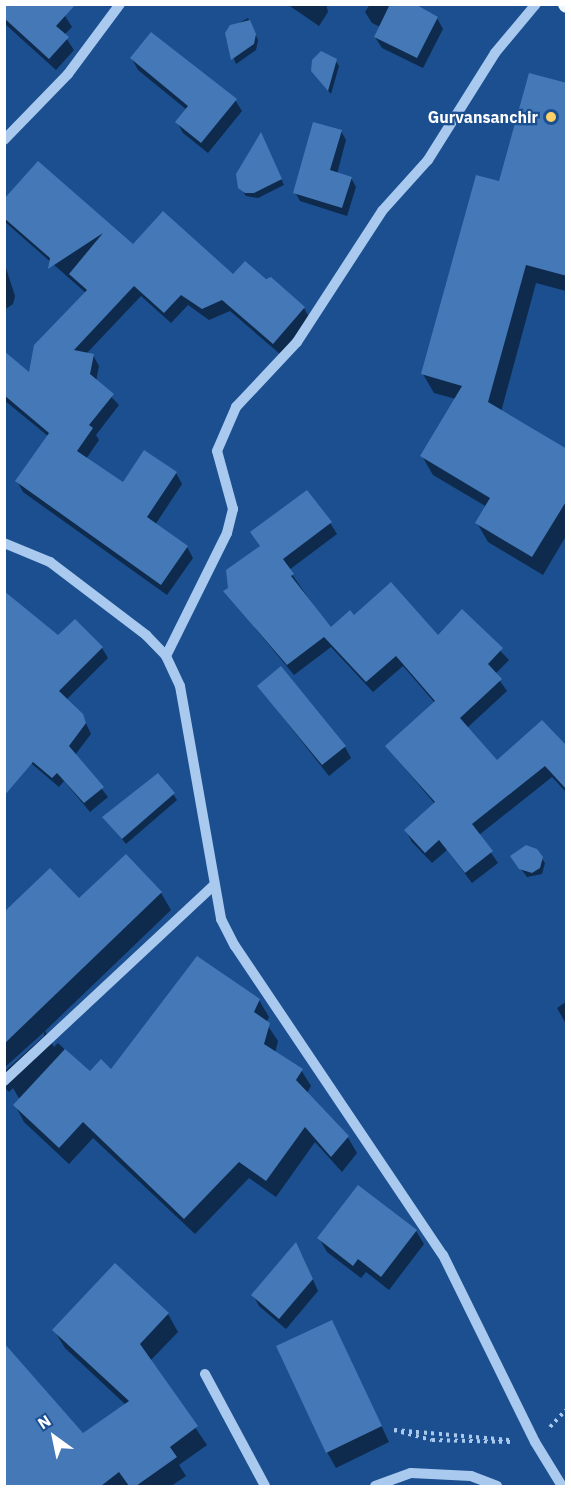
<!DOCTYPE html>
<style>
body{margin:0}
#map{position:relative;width:571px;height:1491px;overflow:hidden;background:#1b4f8f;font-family:"IBM Plex Sans",sans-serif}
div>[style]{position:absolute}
.shadow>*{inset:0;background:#0007}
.building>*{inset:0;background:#4478b7}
.path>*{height:4px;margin-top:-2px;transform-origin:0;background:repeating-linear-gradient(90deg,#a9c9ee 0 3px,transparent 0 7.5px)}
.minor>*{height:10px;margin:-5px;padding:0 5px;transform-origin:5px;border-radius:5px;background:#a9c9ee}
.major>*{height:15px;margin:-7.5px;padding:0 7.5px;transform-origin:7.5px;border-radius:7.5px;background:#f0f6ff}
.dots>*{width:16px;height:16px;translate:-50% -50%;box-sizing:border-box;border:3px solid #1b4f8f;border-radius:50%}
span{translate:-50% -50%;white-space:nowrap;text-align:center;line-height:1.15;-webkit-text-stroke:4.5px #1b4f8f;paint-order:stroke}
.poi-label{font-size:16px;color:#fff;font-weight:700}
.right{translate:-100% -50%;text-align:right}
.frame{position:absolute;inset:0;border:6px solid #fff;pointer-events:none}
.north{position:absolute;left:24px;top:1407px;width:60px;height:60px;-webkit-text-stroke:4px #1b4f8f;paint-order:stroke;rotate:327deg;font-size:16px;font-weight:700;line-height:24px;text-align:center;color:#fff}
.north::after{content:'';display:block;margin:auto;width:21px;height:27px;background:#fff;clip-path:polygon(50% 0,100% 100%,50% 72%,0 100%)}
</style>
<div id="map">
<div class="shadow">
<div style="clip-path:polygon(4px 4px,65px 16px,72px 27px,64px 35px,74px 50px,56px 70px,4px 23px)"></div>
<div style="clip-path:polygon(287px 4px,326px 4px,328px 12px,319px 26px)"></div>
<div style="clip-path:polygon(370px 4px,411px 4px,437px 18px,443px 29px,423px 68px,382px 48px,375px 37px,380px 27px,372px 23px,365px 12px)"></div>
<div style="clip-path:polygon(248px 18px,258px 40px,256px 50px,236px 64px,226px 38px,229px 29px)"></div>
<div style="clip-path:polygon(132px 59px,235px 100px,242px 111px,208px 153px,183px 133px,177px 122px,187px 110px,138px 70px)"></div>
<div style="clip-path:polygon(335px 60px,339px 66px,331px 94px,316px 76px)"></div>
<div style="clip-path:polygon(566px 85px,566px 291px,536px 283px,501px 412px,566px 451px,566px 536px,543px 575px,488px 542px,477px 523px,487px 507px,433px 475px,422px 456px,456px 399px,434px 393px,423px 374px,500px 183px)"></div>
<div style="clip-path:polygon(341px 131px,346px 140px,337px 174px,351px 178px,356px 187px,347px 216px,300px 201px,295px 192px)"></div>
<div style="clip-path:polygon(263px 139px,284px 185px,258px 198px,246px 196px,242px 190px)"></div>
<div style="clip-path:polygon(38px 163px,133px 246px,234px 276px,271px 279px,304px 308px,310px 319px,280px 354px,230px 311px,209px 320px,188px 305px,171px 323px,141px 296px,86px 354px,93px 355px,99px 366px,96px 381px,119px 405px,96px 435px,99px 440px,86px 459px,123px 484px,176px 473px,182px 484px,155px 525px,187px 547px,193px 558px,167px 595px,23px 492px,17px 481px,48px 436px,4px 400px,4px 354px,30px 375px,86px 293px,4px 221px,4px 202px)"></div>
<div style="clip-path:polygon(4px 262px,15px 296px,13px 304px,4px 310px)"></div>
<div style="clip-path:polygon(330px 523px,337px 534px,289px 570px,330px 629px,354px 617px,438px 637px,463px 612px,509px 660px,495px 674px,507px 691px,467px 728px,497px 763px,566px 748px,566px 792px,552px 777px,479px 835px,498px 863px,472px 883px,447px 850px,432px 863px,412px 842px,406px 831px,435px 804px,386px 746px,435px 703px,403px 666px,373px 692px,331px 647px,294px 675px,225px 592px)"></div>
<div style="clip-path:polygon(58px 637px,102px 648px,108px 658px,66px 700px,82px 715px,91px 734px,75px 755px,108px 797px,90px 812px,64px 781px,59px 787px,19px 753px)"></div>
<div style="clip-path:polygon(259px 687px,345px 747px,351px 758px,329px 776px)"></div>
<div style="clip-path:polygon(173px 794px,177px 800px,126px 844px,104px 817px)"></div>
<div style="clip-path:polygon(541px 857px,545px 863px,542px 874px,527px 877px,515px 861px)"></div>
<div style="clip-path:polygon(161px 893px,171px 910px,45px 1031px,54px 1047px,58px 1043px,90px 1074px,111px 1071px,259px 1000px,269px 1017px,266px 1023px,278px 1041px,275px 1053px,301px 1070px,311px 1086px,307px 1093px,347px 1136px,357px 1153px,342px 1172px,315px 1142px,276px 1197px,249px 1178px,195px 1234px,93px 1138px,69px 1164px,24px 1122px,15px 1105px,20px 1100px,13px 1088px,9px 1092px,4px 1087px,4px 1072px,44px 1036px,44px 1032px,4px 1068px,4px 915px,79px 900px)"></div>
<div style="clip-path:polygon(566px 1002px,566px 1024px,557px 1008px)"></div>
<div style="clip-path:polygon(416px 1231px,424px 1244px,389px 1290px,366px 1272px,361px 1278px,327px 1252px,319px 1238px)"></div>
<div style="clip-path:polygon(302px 1255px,318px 1291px,286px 1329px,259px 1306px,253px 1295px)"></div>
<div style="clip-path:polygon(168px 1314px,178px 1332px,150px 1361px,207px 1445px,179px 1465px,186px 1476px,171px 1486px,4px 1486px,4px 1346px,83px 1435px,126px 1405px,65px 1348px,54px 1330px)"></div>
<div style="clip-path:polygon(332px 1322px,389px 1442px,336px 1468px,327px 1452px)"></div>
</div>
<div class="building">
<div style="clip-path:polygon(4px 4px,76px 4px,56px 26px,69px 37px,49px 59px,4px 18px)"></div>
<div style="clip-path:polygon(390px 4px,415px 4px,438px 17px,417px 58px,374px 37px)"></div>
<div style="clip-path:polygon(250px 20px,256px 34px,254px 44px,231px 60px,225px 33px,230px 25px)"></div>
<div style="clip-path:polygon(151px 32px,237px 99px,201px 143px,175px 122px,188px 106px,130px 58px)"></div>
<div style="clip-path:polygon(321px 51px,337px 59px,328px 91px,311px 71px,312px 60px)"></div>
<div style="clip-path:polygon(529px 73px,567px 83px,567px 276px,526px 265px,488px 402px,567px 449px,567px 500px,532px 557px,475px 523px,490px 498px,420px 456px,462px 386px,421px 374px,476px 175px,499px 181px)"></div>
<div style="clip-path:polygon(313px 122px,342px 130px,330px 170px,352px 177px,342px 208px,293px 193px)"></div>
<div style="clip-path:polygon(261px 132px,282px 179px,254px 193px,245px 193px,238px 188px,236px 174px)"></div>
<div style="clip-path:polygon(38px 161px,133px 244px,163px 211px,233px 274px,245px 261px,266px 279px,271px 277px,305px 307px,273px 344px,222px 300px,202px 309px,181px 295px,164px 313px,134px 286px,74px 350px,94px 354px,90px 374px,114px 394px,89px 425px,93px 428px,77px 451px,123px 482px,144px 450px,177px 472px,147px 517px,188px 546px,161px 585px,15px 481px,49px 433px,4px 395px,4px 351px,29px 372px,34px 345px,87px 290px,69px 274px,103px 233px,48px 269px,50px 258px,4px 218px,4px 199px)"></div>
<div style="clip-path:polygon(307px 490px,332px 522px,283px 559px,294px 574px,291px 576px,331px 627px,350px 610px,354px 615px,391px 582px,438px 635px,462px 609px,503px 648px,488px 664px,502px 679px,460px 718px,497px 760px,542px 720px,567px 746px,567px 790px,545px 766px,472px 824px,493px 851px,465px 873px,439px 840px,425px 853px,404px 830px,435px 802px,385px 746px,435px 701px,396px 656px,366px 682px,324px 637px,287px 665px,223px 591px,228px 588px,226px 570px,260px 546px,250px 532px)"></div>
<div style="clip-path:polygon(4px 591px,58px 635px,75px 619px,103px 647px,59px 691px,83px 714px,86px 723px,69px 746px,104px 787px,84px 803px,57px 773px,52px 778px,33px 762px,4px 796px)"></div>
<div style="clip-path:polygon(281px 666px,346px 746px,322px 765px,257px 686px)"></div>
<div style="clip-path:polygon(158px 773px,175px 793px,122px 839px,102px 817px)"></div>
<div style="clip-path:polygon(526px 845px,537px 849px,543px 857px,540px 868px,532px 873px,519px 869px,510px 856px)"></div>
<div style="clip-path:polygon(126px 854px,162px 892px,4px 1044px,4px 912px,50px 868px,79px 898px)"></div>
<div style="clip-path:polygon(197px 956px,260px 999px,254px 1012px,270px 1023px,264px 1044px,303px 1069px,296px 1080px,349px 1136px,331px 1157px,305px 1127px,266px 1181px,239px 1162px,184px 1219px,83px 1122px,59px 1148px,13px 1105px,65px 1049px,90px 1071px,101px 1059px,111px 1069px)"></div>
<div style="clip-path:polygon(358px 1185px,417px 1230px,381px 1277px,358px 1259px,353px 1266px,317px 1238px)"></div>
<div style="clip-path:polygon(296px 1242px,313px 1279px,279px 1319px,251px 1295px)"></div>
<div style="clip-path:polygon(115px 1263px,169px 1313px,140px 1344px,198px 1426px,170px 1447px,177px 1457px,136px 1486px,129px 1486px,119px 1472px,101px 1486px,4px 1486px,4px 1343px,83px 1433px,129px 1401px,52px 1330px)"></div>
<div style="clip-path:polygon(332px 1320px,382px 1426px,326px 1453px,276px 1346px)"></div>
</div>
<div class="path">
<div style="left:550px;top:1427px;width:23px;rotate:-47deg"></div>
<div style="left:509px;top:1440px;width:115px;rotate:-175deg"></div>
<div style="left:394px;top:1430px;width:39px;rotate:15deg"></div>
<div style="left:432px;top:1440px;width:78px;rotate:1.5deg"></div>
</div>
<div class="minor">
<div style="left:4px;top:140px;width:92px;rotate:-45.9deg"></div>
<div style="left:68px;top:74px;width:87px;rotate:-53.4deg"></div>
<div style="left:4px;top:543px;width:50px;rotate:22.4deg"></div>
<div style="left:50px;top:562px;width:121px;rotate:37.2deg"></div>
<div style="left:146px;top:635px;width:29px;rotate:46deg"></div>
<div style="left:166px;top:656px;width:33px;rotate:65deg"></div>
<div style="left:180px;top:686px;width:237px;rotate:80deg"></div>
<div style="left:221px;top:919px;width:30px;rotate:63deg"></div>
<div style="left:235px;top:946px;width:372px;rotate:56.1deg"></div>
<div style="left:443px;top:1255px;width:208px;rotate:63.8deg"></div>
<div style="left:535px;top:1442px;width:52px;rotate:58.5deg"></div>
<div style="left:166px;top:656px;width:137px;rotate:-63.6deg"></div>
<div style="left:227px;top:533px;width:25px;rotate:-76deg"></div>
<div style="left:233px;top:509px;width:60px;rotate:-105.4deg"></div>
<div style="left:217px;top:451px;width:48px;rotate:-66.6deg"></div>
<div style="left:236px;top:407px;width:89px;rotate:-46.8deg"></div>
<div style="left:297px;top:342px;width:156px;rotate:-57deg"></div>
<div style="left:382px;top:211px;width:69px;rotate:-48deg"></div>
<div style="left:428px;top:160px;width:126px;rotate:-57.9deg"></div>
<div style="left:495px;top:53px;width:64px;rotate:-50.1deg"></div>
<div style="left:4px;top:1081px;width:286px;rotate:-43deg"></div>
<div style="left:205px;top:1374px;width:127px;rotate:61.8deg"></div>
<div style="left:375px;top:1486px;width:38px;rotate:-20deg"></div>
<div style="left:411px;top:1473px;width:60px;rotate:2.9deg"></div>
<div style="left:471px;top:1476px;width:28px;rotate:21deg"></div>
</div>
<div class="major">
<div style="left:565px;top:4px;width:1px;rotate:45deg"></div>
</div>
<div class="dots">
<div style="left:551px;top:117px;background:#ffd166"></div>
</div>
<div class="poi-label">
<span class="right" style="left:538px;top:117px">Gurvansanchir</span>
</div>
<div class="frame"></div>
<div class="north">N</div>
</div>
